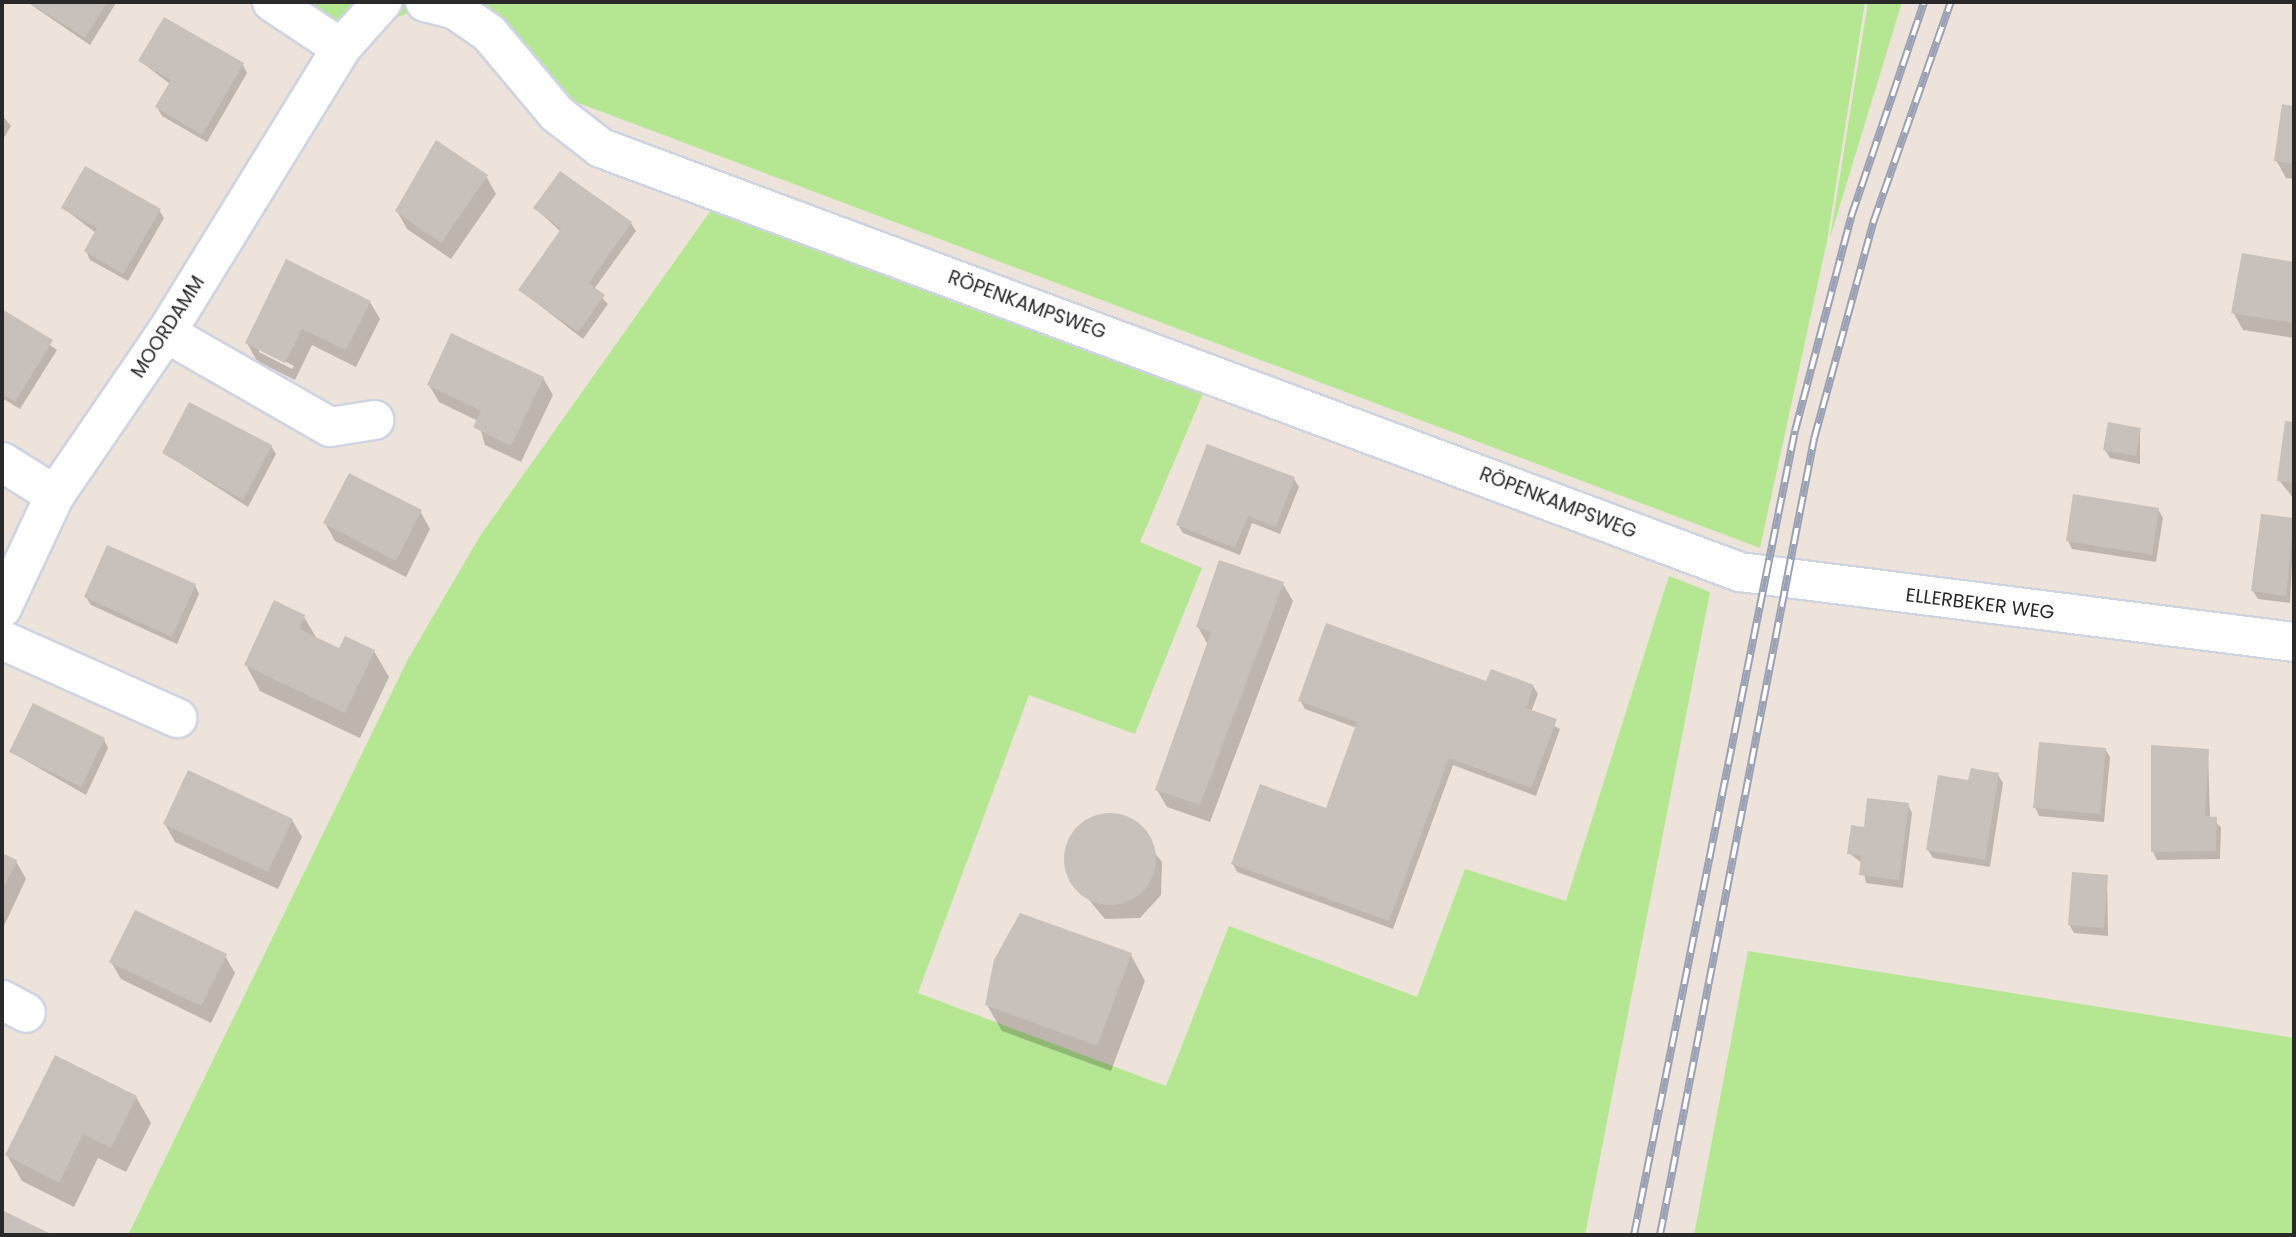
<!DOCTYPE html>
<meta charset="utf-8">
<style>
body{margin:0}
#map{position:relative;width:2296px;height:1237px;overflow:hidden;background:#ede3da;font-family:Poppins,sans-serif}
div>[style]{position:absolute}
.green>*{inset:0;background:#b5e792}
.shadow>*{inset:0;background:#0003}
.building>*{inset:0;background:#c8c0ba}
.round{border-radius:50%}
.roads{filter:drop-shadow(2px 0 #cfd4e3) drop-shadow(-2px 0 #cfd4e3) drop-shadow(0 2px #cfd4e3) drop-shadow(0 -2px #cfd4e3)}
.minor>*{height:38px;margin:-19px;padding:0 19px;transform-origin:19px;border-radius:19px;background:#fff}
.rail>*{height:8px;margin-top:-4px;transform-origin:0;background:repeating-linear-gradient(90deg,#fff 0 16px,#9ca2b5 0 32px);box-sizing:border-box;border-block:2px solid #9ca2b5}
span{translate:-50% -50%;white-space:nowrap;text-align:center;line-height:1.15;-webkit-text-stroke:7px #fff;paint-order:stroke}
.street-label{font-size:19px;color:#292929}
.frame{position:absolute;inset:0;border:4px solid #292929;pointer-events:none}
</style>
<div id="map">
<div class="green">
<div style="clip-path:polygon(255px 2px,443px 2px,309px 46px)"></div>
<div style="clip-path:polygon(471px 2px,1865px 2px,1827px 241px,1760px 548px,560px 96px,542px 80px,504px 22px)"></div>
<div style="clip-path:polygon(1868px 2px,1902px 2px,1830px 238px)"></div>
<div style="clip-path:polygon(721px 196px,1205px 389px,1140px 542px,1202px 568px,1135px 734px,1029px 695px,918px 993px,1166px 1086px,1229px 926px,1417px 997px,1465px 869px,1566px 901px,1669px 576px,1710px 592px,1585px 1235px,128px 1235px,407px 661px,480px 536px)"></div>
<div style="clip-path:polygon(1748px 951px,2294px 1038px,2294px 1235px,1694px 1235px)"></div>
</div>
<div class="shadow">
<div style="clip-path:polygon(27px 2px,115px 2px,116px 3px,90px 45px)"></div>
<div style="clip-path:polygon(140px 61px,243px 65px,247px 73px,207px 142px,162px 116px,157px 107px,170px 84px)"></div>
<div style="clip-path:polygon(2284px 106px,2294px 107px,2294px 179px,2286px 178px,2276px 160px)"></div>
<div style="clip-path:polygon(2px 115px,11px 126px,2px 141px)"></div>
<div style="clip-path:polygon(486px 176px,496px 194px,451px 259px,407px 229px,397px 211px)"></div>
<div style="clip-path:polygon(63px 208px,159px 210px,164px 218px,128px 281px,90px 260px,86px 251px,96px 233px)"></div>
<div style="clip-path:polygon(535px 208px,631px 223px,636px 231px,594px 289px,608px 304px,583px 339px,520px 290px,561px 232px)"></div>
<div style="clip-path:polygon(2243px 255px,2294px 264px,2294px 338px,2243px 330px,2233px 312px)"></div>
<div style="clip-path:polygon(evenodd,370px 302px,380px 319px,356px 367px,312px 345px,295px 380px,257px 361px,247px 343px,370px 302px,259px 348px,294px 366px,292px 369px,259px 352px,259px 348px)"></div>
<div style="clip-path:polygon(2px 311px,57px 350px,20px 409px,2px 398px)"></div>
<div style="clip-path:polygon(543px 378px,553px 395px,521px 462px,485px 445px,478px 421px,439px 402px,429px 385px)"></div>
<div style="clip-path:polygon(2286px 423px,2294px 424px,2294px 499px,2279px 480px)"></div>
<div style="clip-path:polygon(2140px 430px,2140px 464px,2110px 458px,2105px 450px)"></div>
<div style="clip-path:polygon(271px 446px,276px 454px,248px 507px,164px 453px)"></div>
<div style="clip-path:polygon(1294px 479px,1299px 487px,1280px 534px,1252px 523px,1240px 555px,1183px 533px,1178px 525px)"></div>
<div style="clip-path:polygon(2158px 509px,2163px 518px,2156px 562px,2072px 549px,2068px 541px)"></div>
<div style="clip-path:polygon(420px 511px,430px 529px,406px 577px,335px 541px,325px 523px)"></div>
<div style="clip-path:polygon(2294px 520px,2290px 603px,2258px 599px,2253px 591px)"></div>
<div style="clip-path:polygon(1283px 584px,1293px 601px,1210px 822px,1167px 807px,1157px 790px,1208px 645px,1198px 627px)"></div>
<div style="clip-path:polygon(195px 585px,199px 594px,177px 644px,91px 605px,86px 597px)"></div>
<div style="clip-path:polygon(304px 617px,317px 639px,340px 650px,374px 651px,389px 677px,360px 738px,260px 691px,246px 665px)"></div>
<div style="clip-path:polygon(1487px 684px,1533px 686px,1538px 694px,1531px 712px,1560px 729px,1536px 796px,1453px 765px,1393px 929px,1237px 872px,1233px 864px,1327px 810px,1357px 728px,1305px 709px,1300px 700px)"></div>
<div style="clip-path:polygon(104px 740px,108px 748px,86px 795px,11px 752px)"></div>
<div style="clip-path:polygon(2105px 749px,2110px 757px,2104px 822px,2039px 816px,2035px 807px)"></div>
<div style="clip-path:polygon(2208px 751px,2210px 818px,2221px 827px,2220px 859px,2157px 860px,2153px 852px)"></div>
<div style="clip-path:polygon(1998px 775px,2003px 783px,1990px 867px,1933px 858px,1928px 850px,1970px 782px)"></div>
<div style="clip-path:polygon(1908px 805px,1912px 813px,1903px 888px,1866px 883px,1862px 863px,1849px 853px,1865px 829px)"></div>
<div style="clip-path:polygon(1090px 818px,1127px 818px,1162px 862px,1161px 895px,1140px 918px,1105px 919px,1068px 875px,1069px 840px)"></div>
<div style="clip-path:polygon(292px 820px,302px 837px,278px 889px,175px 842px,165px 824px)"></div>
<div style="clip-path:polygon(2px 855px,16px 861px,26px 879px,2px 930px)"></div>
<div style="clip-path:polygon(2107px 877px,2108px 936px,2074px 933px,2069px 924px)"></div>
<div style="clip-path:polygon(1131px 955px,1145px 981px,1111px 1071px,1002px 1031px,987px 1005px)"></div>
<div style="clip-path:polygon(225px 956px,235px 973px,211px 1023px,121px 979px,111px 962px)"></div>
<div style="clip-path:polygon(136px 1097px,151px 1123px,126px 1172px,98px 1158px,74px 1207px,22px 1181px,7px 1155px)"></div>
</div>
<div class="building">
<div style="clip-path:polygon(28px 2px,107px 2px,85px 38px)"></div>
<div style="clip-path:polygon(164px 17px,244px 63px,202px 135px,155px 107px,171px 80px,138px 61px)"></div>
<div style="clip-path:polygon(2282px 104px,2294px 106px,2294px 164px,2274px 161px)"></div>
<div style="clip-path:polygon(436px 140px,488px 175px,441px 243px,395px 211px)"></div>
<div style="clip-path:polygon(85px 166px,161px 209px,123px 274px,84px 251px,97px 228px,61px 208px)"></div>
<div style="clip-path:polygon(560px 171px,632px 222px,589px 283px,605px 295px,578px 332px,518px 290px,561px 229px,533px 208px)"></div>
<div style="clip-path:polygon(2242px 253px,2294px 262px,2294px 323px,2231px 313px)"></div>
<div style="clip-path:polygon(286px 259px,371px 301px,346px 350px,302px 329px,285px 363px,245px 343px)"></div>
<div style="clip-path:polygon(2px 309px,53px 340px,15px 402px,2px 394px)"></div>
<div style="clip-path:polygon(451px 333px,544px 377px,511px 446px,473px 427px,481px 411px,427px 385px)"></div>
<div style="clip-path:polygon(189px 402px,272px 445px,243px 500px,162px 453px)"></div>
<div style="clip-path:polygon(2285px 421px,2294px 422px,2294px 483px,2277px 481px)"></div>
<div style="clip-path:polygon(2108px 422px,2141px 428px,2136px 456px,2103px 450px)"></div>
<div style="clip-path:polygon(1207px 444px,1295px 477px,1276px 527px,1248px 516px,1235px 548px,1176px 525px)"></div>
<div style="clip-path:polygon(349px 473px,422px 510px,396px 561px,323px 523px)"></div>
<div style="clip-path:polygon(2073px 494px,2159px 508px,2152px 555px,2066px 541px)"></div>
<div style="clip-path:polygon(2261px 514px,2294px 518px,2286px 596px,2251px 591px)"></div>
<div style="clip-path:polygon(107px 545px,196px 584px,172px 637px,84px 597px)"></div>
<div style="clip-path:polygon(1219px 560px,1284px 582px,1200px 805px,1155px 790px,1211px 632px,1196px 627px)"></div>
<div style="clip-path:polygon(274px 600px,305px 615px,299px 629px,339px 648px,345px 636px,375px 650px,345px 713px,244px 665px)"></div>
<div style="clip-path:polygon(1326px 623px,1486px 681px,1491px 669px,1534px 685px,1526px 708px,1557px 719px,1531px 788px,1449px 758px,1389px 921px,1231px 864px,1260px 784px,1326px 808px,1357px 722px,1298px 701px)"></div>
<div style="clip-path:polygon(33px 703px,105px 738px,81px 787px,9px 752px)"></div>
<div style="clip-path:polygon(2039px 742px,2106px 748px,2100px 814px,2033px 808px)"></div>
<div style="clip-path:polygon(2151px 745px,2209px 749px,2205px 816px,2217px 817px,2216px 851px,2151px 852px)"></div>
<div style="clip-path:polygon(1971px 768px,1999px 773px,1985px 860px,1926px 850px,1938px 775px,1968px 780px)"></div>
<div style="clip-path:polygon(188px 770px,293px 819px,268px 872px,163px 824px)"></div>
<div style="clip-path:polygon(1867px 798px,1909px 803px,1899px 880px,1859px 875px,1861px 856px,1847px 854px,1851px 825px,1864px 827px)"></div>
<div class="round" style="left:1064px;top:813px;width:92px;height:92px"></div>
<div style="clip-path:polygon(2px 853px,17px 860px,2px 892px)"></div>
<div style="clip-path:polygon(2072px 872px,2108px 875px,2104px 928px,2068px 925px)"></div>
<div style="clip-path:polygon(135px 910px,227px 954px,201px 1006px,109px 962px)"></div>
<div style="clip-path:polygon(1020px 913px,1132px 953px,1097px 1046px,985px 1005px,994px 960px)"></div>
<div style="clip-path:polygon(55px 1055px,137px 1096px,111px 1148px,83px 1134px,59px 1183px,5px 1155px)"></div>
<div style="clip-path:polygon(2px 1210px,53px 1235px,2px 1235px)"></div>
</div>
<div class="roads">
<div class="minor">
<div style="left:272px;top:2px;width:83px;rotate:33.7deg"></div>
<div style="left:425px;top:2px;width:30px;rotate:14deg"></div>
<div style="left:454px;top:9px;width:42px;rotate:34.4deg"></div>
<div style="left:489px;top:33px;width:106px;rotate:50deg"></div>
<div style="left:557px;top:114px;width:56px;rotate:37.7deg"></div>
<div style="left:601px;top:148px;width:1215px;rotate:20.42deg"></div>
<div style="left:1740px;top:572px;width:558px;rotate:7.2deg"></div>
<div style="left:166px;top:333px;width:189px;rotate:29.8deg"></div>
<div style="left:330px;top:427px;width:45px;rotate:-9deg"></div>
<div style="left:2px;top:462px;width:62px;rotate:31.9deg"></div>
<div style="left:2px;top:608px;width:125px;rotate:-64.9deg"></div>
<div style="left:55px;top:495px;width:196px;rotate:-55.6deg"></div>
<div style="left:166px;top:333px;width:334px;rotate:-58.4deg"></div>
<div style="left:341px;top:48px;width:62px;rotate:-48.3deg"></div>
<div style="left:2px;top:640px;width:192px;rotate:24deg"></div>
<div style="left:2px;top:1000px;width:27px;rotate:28deg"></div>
</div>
</div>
<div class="rail">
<div style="left:1634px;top:1235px;width:820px;rotate:-78.68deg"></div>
<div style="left:1795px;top:431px;width:221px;rotate:-75.3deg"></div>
<div style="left:1851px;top:217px;width:227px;rotate:-71.2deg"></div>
<div style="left:1660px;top:1235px;width:811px;rotate:-79.05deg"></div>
<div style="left:1814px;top:439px;width:224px;rotate:-74.7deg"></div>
<div style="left:1873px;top:223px;width:234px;rotate:-70.6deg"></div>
</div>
<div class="street-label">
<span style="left:1027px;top:305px;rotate:20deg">RÖPENKAMPSWEG</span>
<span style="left:168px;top:327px;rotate:-57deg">MOORDAMM</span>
<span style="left:1558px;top:503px;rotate:21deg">RÖPENKAMPSWEG</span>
<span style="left:1980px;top:604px;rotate:7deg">ELLERBEKER WEG</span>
</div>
<div class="frame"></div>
</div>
